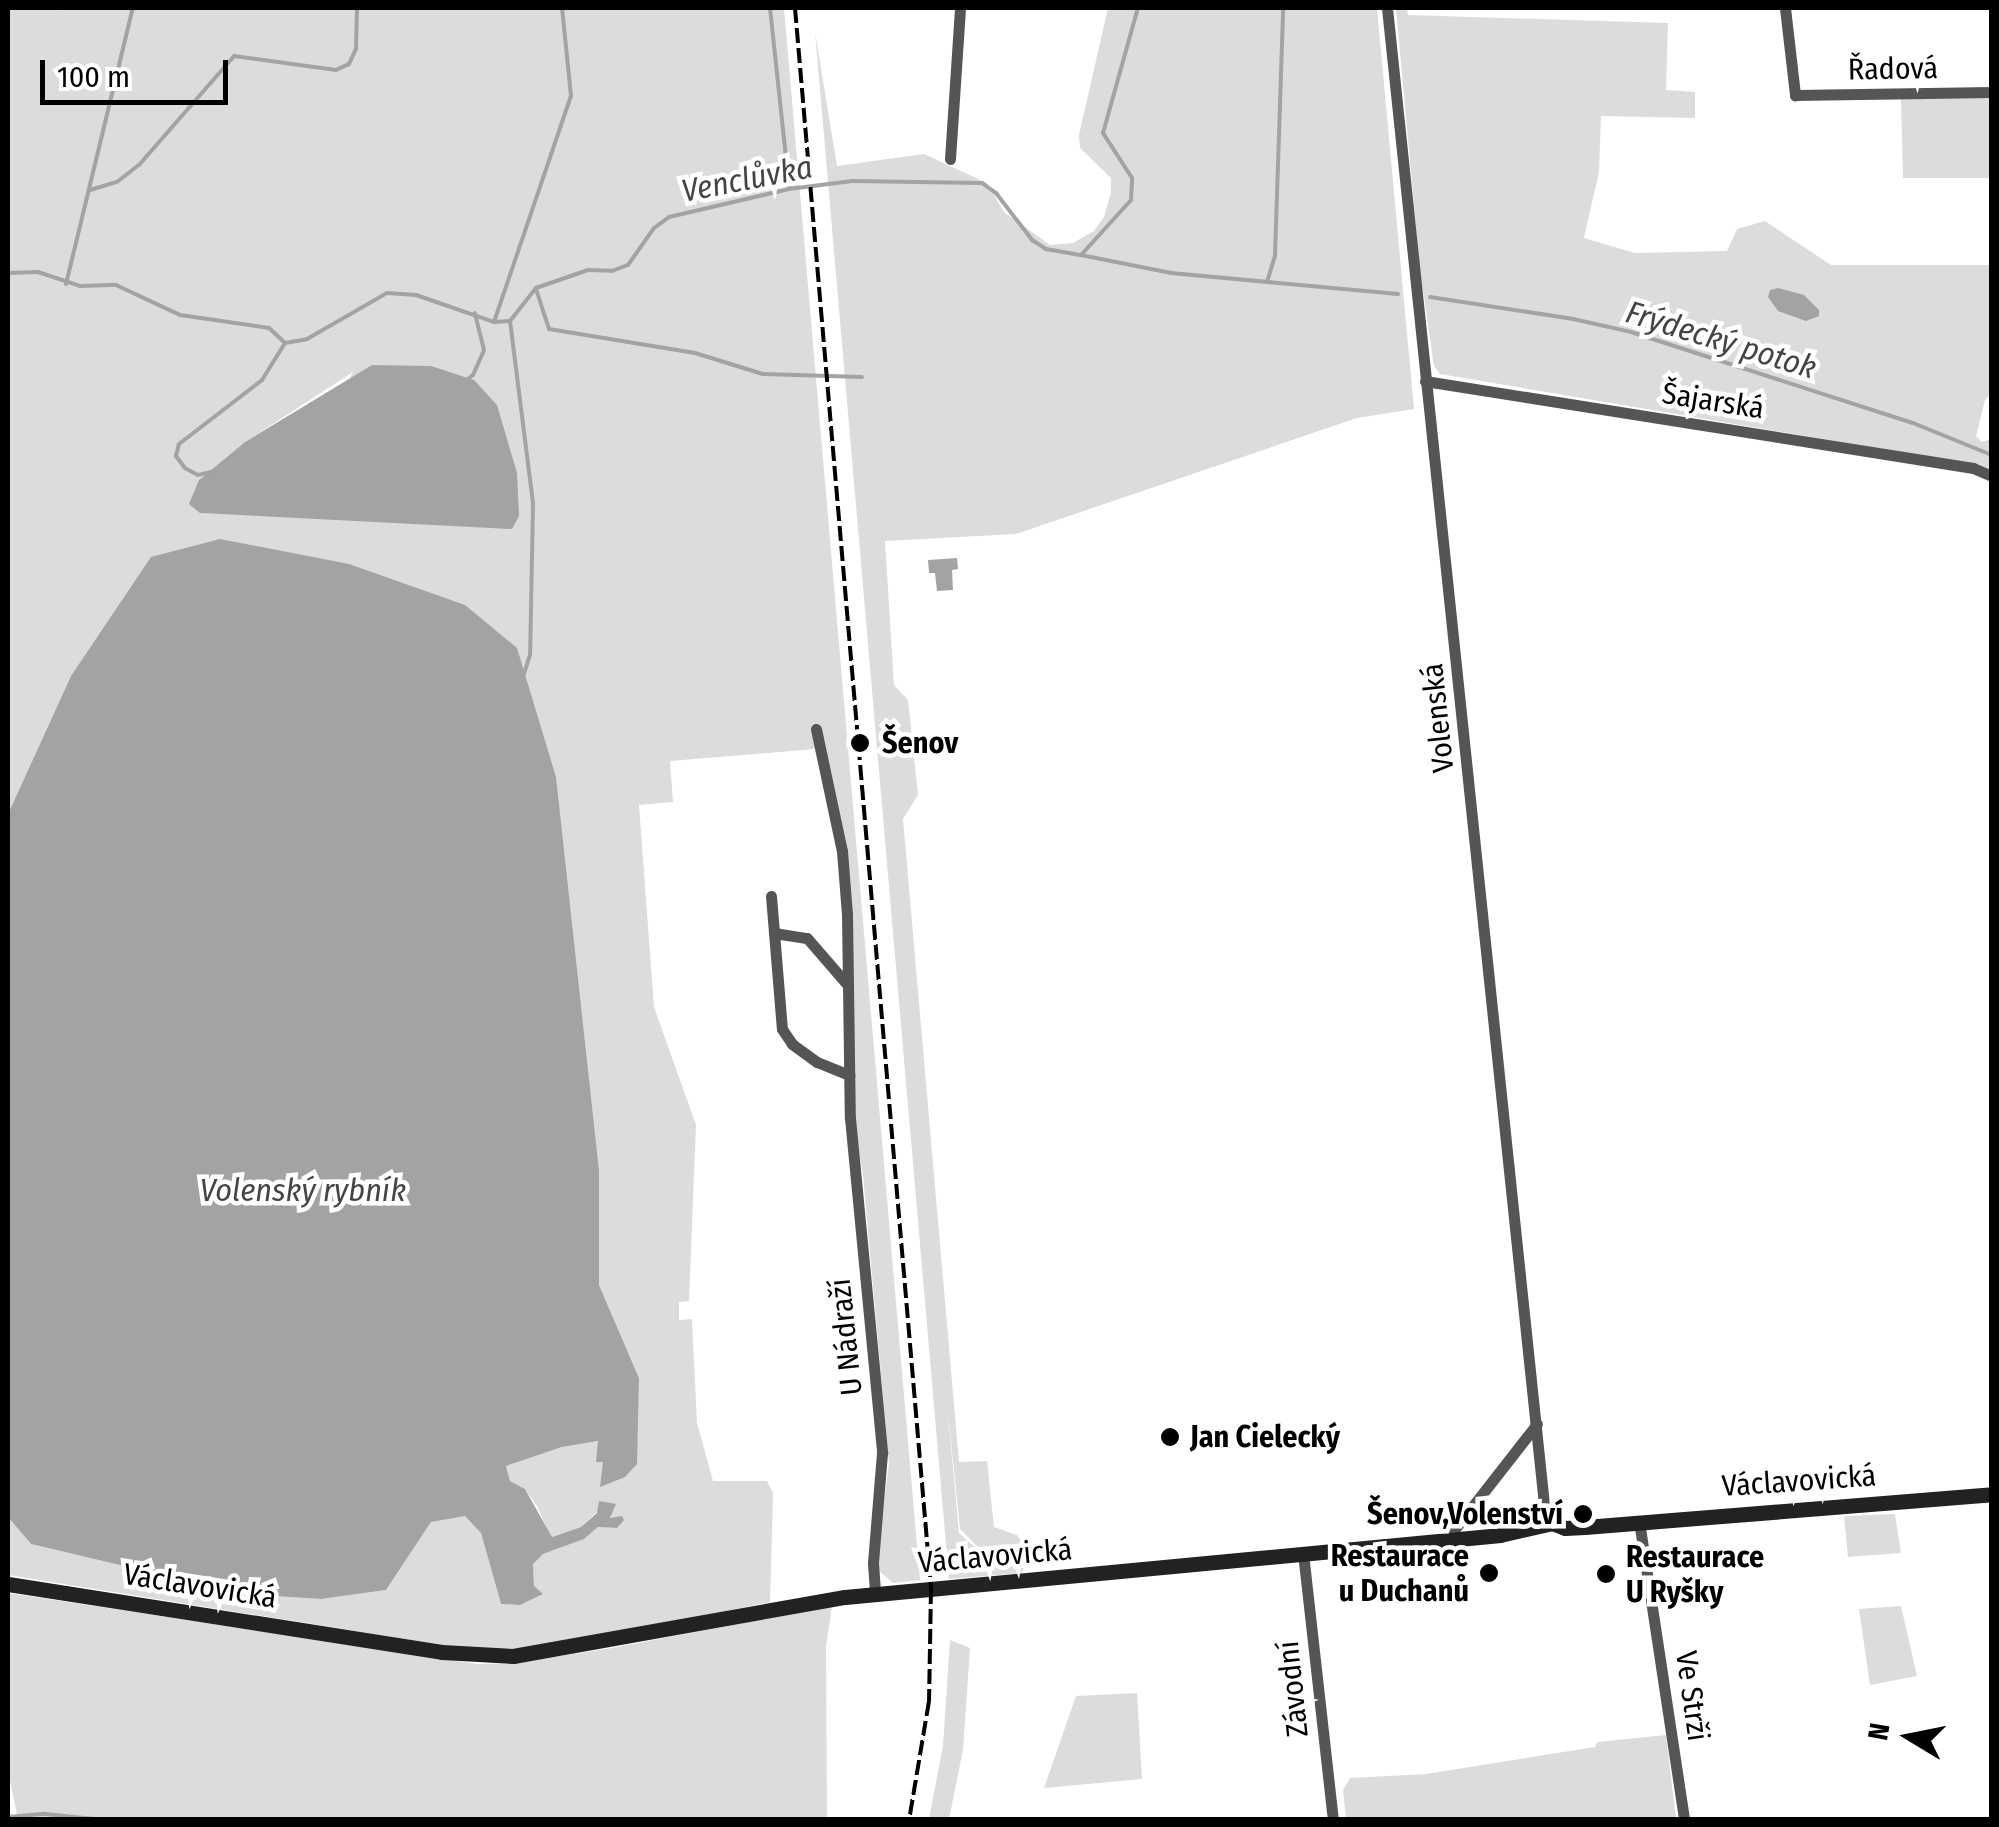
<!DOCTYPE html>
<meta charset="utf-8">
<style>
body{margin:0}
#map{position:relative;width:1999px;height:1827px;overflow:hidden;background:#fff;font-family:"Fira Sans Condensed",sans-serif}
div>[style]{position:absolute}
.green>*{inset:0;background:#dcdcdc}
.water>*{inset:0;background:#a3a3a3}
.stream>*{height:4px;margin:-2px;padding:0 2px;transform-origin:2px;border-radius:2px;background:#a3a3a3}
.street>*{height:11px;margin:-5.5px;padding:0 5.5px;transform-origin:5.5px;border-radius:5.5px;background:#555}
.secondary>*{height:15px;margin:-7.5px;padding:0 7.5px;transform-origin:7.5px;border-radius:7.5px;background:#222}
.rail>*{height:4px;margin-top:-2px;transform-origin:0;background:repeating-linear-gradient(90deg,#000 0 15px,transparent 0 20px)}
.dots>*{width:28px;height:28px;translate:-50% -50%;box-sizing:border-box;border:5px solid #fff;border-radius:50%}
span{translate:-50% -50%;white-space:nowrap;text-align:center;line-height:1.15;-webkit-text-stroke:9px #fff;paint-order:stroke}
.street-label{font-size:30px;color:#000}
.poi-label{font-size:30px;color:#000;font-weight:700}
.left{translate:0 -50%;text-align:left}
.right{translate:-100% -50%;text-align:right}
.water-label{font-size:32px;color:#444;font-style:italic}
.frame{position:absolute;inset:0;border:10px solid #000;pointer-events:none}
.north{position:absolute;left:1859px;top:1687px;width:100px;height:100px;-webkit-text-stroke:8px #fff;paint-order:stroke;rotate:280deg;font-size:28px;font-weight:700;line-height:40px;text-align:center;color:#000}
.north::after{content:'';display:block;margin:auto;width:35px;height:45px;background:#000;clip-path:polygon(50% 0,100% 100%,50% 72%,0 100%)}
.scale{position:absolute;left:40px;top:60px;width:188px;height:45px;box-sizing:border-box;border:5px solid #000;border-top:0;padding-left:12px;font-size:30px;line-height:35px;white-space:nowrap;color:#000;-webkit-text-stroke:8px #fff;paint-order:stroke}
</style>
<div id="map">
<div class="green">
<div style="clip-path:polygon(evenodd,8px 8px,59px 8px,60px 11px,62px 8px,784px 8px,920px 1580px,893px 1583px,879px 1571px,878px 1550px,889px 1463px,863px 1175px,855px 1129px,849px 887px,815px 749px,670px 761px,673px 802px,639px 805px,654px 1007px,696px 1125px,689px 1301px,679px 1302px,679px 1320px,692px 1319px,697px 1423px,713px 1481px,767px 1481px,773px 1493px,770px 1602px,591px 1639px,505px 1650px,449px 1646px,8px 1575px,8px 1517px,31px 1544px,242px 1594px,321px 1599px,386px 1590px,431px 1522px,466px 1515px,481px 1533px,501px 1604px,520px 1605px,542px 1594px,534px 1586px,533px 1563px,543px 1554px,584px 1539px,598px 1527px,617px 1528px,609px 1512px,616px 1504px,597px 1512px,581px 1527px,551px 1537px,537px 1506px,525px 1489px,510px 1481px,506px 1466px,562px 1447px,599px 1441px,597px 1462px,604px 1461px,601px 1486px,610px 1482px,637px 1412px,639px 1378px,599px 1285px,599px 1171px,71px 676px,8px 814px,8px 8px,353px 372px,279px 515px,200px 513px,199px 480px,245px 442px,353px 372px)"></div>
<div style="clip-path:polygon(1108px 8px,1377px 8px,1414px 409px,1357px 418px,1016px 534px,885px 541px,894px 685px,908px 700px,918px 795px,903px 819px,959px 1462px,987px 1461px,994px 1527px,1017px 1535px,1027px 1549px,1027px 1557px,987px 1556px,960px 1529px,947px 1402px,959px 1533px,988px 1559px,1027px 1560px,1022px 1573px,949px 1579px,815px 32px,837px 166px,924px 154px,987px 183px,1004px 212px,1050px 245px,1073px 243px,1094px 231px,1104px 217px,1111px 192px,1111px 178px,1080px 148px,1079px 135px)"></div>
<div style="clip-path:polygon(1396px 8px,1407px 8px,1408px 15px,1668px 23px,1666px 90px,1695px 92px,1695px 118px,1601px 116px,1599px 172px,1584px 238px,1635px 253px,1727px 251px,1737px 229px,1765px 221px,1831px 265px,1991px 265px,1991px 393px,1985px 400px,1976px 436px,1982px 442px,1991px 439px,1991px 472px,1853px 444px,1440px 374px,1434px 366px,1420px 270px)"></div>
<div style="clip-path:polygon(1991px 97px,1991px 178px,1903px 178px,1901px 99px)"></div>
<div style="clip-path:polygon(1895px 1514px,1901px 1553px,1848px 1557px,1844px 1516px)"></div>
<div style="clip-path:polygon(8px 1593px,477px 1664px,516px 1663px,612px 1648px,832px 1606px,826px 1647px,827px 1819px,18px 1819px,8px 1771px)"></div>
<div style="clip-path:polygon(1901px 1606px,1917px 1676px,1870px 1685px,1859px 1609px)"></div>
<div style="clip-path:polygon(950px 1640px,970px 1648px,963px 1750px,949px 1819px,929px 1819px,943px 1746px)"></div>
<div style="clip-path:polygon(1137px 1693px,1142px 1779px,1044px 1788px,1076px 1696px)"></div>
<div style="clip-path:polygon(1666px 1735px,1676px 1819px,1346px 1819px,1343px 1790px,1350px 1778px,1426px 1774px,1595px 1747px,1597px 1742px)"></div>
</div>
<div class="water">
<div style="clip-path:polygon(1778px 288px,1804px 295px,1819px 310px,1819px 316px,1806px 321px,1778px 311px,1768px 297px,1770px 290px)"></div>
<div style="clip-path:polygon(372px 365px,431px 366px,474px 380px,497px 405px,517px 473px,519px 516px,512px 529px,200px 513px,189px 504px,199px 480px,245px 442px)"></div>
<div style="clip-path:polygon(220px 539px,349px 564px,465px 605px,517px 648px,556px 777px,599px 1171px,599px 1285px,639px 1378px,637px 1464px,625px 1477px,600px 1487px,603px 1462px,596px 1462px,598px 1441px,562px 1447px,506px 1466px,510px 1481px,525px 1489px,552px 1537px,581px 1527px,597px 1513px,599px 1501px,616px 1504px,610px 1518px,622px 1516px,624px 1520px,617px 1528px,598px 1527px,584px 1539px,543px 1554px,533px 1564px,534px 1586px,543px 1594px,520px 1605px,501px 1604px,481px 1533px,465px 1516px,431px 1522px,386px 1590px,321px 1599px,242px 1594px,31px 1544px,8px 1517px,8px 814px,71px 676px,151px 557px)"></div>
<div style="clip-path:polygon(957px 558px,958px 569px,952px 570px,953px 590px,937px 591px,935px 573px,929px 573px,928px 560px)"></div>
</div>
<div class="stream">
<div style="left:770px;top:8px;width:180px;rotate:83.9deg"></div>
<div style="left:90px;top:190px;width:28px;rotate:-17deg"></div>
<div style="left:117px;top:182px;width:28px;rotate:-38deg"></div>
<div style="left:139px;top:165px;width:145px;rotate:-48.9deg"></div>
<div style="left:234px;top:56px;width:103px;rotate:7.8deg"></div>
<div style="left:336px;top:70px;width:14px;rotate:-25deg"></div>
<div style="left:349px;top:64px;width:17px;rotate:-65deg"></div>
<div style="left:356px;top:49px;width:41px;rotate:-88.6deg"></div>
<div style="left:1081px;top:255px;width:92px;rotate:11.3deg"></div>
<div style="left:1171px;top:273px;width:228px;rotate:5.3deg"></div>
<div style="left:8px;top:273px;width:30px;rotate:-2deg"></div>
<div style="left:38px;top:272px;width:44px;rotate:18.4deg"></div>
<div style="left:80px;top:286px;width:36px;rotate:-2deg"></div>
<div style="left:116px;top:285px;width:71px;rotate:25.1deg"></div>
<div style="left:180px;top:315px;width:90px;rotate:8.3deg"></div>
<div style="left:269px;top:328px;width:22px;rotate:43deg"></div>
<div style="left:285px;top:343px;width:22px;rotate:-10deg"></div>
<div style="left:307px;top:339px;width:92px;rotate:-29.9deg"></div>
<div style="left:387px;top:293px;width:29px;rotate:4deg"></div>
<div style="left:416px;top:295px;width:83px;rotate:19.1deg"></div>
<div style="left:494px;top:322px;width:16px;rotate:-4deg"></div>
<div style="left:510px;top:321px;width:42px;rotate:-51.8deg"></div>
<div style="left:536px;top:288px;width:55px;rotate:-19.1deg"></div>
<div style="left:588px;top:270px;width:24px;rotate:2deg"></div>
<div style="left:612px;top:271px;width:17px;rotate:-21deg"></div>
<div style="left:628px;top:265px;width:45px;rotate:-54.9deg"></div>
<div style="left:654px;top:228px;width:19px;rotate:-36deg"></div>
<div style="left:669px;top:217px;width:123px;rotate:-13.1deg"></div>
<div style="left:789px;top:189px;width:64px;rotate:-7.2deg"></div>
<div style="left:852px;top:181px;width:130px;rotate:0.9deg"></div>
<div style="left:982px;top:183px;width:17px;rotate:36deg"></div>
<div style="left:996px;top:193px;width:59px;rotate:52.5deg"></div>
<div style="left:1032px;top:240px;width:17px;rotate:33deg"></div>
<div style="left:1046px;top:249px;width:36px;rotate:10deg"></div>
<div style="left:1081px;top:255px;width:74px;rotate:-47.7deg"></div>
<div style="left:1131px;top:200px;width:22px;rotate:-87deg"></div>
<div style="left:1132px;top:178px;width:54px;rotate:-122.8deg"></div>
<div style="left:1103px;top:133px;width:130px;rotate:-74.4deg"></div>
<div style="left:1267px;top:282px;width:28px;rotate:-73deg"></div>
<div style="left:1275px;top:255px;width:247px;rotate:-88.1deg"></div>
<div style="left:66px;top:284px;width:284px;rotate:-76.4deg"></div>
<div style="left:536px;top:289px;width:42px;rotate:72deg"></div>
<div style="left:549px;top:329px;width:148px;rotate:9.3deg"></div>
<div style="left:695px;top:353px;width:71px;rotate:17.2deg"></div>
<div style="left:763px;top:374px;width:99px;rotate:1.7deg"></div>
<div style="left:1430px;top:297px;width:145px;rotate:8.7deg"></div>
<div style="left:1573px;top:319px;width:59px;rotate:12.6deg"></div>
<div style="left:1631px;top:332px;width:296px;rotate:17.9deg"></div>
<div style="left:1913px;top:423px;width:85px;rotate:22.1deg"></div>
<div style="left:510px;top:321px;width:184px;rotate:82.8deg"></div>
<div style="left:533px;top:504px;width:151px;rotate:91.1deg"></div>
<div style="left:530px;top:655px;width:20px;rotate:108deg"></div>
<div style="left:494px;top:322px;width:239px;rotate:-71.2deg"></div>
<div style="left:571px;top:96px;width:88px;rotate:-95.8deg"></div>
<div style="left:465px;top:381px;width:10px;rotate:-37deg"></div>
<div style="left:473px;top:375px;width:27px;rotate:-66deg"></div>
<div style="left:484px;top:350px;width:38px;rotate:-104deg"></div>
<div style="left:211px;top:472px;width:13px;rotate:167deg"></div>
<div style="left:198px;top:475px;width:15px;rotate:-152deg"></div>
<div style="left:185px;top:468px;width:15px;rotate:-127deg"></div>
<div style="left:176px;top:456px;width:12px;rotate:-76deg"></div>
<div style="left:179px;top:444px;width:105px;rotate:-37.6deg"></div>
<div style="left:262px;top:380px;width:44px;rotate:-58.1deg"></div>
<div style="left:8px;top:1817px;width:37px;rotate:-5deg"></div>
<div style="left:45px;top:1814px;width:59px;rotate:5.8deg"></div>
</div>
<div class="street">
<div style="left:1387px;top:8px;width:1513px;rotate:84.01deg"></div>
<div style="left:1545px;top:1513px;width:12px;rotate:55deg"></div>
<div style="left:1785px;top:8px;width:88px;rotate:83.4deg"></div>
<div style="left:1795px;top:95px;width:197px;rotate:-0.9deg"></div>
<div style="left:950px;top:159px;width:151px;rotate:-86.2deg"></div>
<div style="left:1425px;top:381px;width:555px;rotate:9.02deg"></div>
<div style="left:1973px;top:468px;width:21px;rotate:23deg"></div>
<div style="left:816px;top:729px;width:125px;rotate:78deg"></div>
<div style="left:842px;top:851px;width:63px;rotate:85.5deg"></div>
<div style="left:847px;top:914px;width:204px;rotate:89.2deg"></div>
<div style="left:850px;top:1118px;width:337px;rotate:84.5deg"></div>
<div style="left:882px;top:1453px;width:110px;rotate:94.7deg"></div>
<div style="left:873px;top:1563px;width:31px;rotate:86deg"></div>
<div style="left:771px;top:896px;width:133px;rotate:85.3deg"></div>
<div style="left:782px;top:1029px;width:18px;rotate:56deg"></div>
<div style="left:792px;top:1044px;width:31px;rotate:36deg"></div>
<div style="left:817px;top:1062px;width:35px;rotate:22deg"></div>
<div style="left:774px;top:933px;width:33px;rotate:9deg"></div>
<div style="left:807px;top:938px;width:60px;rotate:49.1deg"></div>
<div style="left:1639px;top:1521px;width:302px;rotate:81.4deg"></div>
<div style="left:1447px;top:1539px;width:146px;rotate:-52deg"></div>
<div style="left:1303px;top:1553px;width:269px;rotate:83.6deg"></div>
</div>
<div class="secondary">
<div style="left:8px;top:1584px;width:439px;rotate:8.9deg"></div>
<div style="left:442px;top:1652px;width:71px;rotate:3.2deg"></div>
<div style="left:513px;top:1656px;width:337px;rotate:-10.1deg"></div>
<div style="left:845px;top:1597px;width:543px;rotate:-5.39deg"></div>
<div style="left:1386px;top:1546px;width:115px;rotate:-5.5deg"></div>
<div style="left:1500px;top:1535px;width:53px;rotate:-13deg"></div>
<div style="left:1552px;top:1523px;width:14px;rotate:21deg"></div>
<div style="left:1565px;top:1528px;width:20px;rotate:-3deg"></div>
<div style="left:1585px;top:1527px;width:408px;rotate:-4.6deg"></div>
</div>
<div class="rail">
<div style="left:795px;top:8px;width:1587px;rotate:85.08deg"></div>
<div style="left:931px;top:1589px;width:112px;rotate:91deg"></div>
<div style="left:929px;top:1701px;width:121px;rotate:99.5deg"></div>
</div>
<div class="dots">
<div style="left:860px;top:743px;background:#000"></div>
<div style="left:1170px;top:1437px;background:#000"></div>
<div style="left:1583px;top:1514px;background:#000"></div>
<div style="left:1489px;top:1573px;background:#000"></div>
<div style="left:1606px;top:1574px;background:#000"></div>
</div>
<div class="street-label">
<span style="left:1893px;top:69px;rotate:-1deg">Řadová</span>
<span style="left:1713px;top:401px;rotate:9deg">Šajarská</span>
<span style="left:1438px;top:718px;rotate:-96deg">Volenská</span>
<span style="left:846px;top:1337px;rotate:-96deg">U Nádraží</span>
<span style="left:1799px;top:1481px;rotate:-4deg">Václavovická</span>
<span style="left:995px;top:1556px;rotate:-5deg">Václavovická</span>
<span style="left:200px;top:1586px;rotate:9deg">Václavovická</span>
<span style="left:1293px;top:1689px;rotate:-96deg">Závodní</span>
<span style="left:1692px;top:1696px;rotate:82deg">Ve Strži</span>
</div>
<div class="poi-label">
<span class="left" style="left:882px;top:743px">Šenov</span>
<span class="left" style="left:1190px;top:1437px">Jan Cielecký</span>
<span class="right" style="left:1563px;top:1514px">Šenov,Volenství</span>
<span class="right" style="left:1469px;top:1573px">Restaurace<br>u Duchanů</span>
<span class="left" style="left:1626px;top:1574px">Restaurace<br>U Ryšky</span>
</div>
<div class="water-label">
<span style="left:747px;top:179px;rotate:-11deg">Venclůvka</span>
<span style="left:1721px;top:340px;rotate:17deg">Frýdecký potok</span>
<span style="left:303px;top:1190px">Volenský rybník</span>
</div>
<div class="frame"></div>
<div class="north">N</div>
<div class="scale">100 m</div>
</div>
